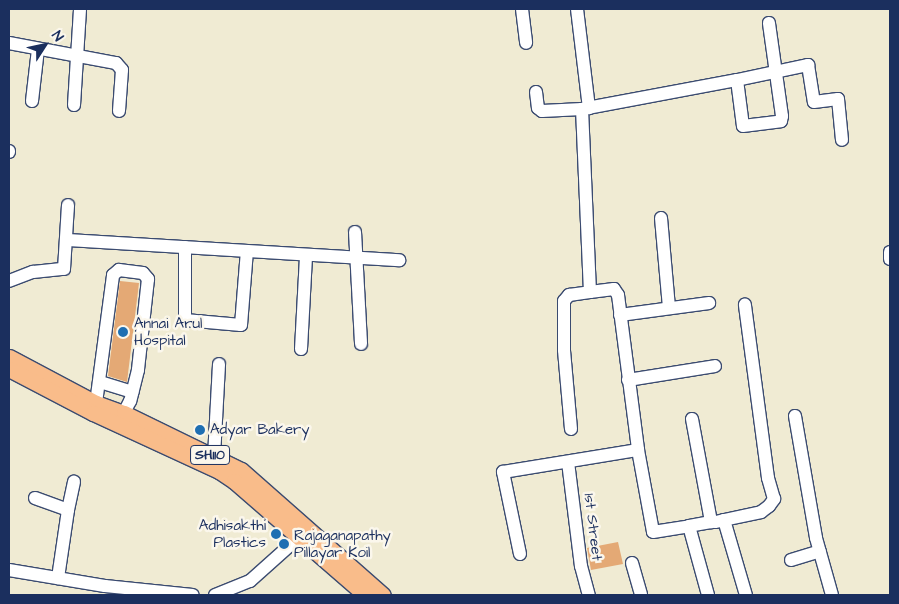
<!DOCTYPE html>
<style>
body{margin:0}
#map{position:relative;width:899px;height:604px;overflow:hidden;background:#f0ebd3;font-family:"Architects Daughter",sans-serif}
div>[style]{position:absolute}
.building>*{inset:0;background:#e4a975}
.roads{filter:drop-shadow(1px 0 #3b4b70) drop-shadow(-1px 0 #3b4b70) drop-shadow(0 1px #3b4b70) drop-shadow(0 -1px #3b4b70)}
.minor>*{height:12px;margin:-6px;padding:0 6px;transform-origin:6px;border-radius:6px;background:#fff}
.major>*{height:15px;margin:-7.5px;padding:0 7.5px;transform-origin:7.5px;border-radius:7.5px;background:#f9bc8a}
.dots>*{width:14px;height:14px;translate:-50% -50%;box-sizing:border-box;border:2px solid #fbf7ec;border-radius:50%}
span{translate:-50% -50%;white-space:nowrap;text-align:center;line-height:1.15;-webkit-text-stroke:5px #fbf7ec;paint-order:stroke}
.shield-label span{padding:1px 4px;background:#fbf7ec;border:1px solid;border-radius:4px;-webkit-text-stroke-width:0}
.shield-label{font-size:14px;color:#1b2f5e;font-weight:700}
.poi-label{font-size:15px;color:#1b2f5e}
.left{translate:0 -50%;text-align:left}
.right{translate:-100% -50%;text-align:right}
.street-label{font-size:15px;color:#1b2f5e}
.frame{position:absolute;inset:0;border:10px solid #1b2f5e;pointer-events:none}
.north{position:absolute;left:20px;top:20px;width:50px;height:50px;-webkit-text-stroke:4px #fbf7ec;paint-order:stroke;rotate:55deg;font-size:14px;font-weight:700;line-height:20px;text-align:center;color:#1b2f5e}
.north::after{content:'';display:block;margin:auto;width:18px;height:22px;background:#1b2f5e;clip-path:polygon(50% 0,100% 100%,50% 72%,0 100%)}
</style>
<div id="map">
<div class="building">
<div style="clip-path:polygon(120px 281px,139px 283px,127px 382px,108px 376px)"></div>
<div style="clip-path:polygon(618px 542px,623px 564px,591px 570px,587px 548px)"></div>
</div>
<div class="roads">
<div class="minor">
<div style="left:522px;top:9px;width:34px;rotate:83deg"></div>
<div style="left:577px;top:9px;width:100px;rotate:83.1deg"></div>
<div style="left:9px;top:43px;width:109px;rotate:10.6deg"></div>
<div style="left:116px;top:63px;width:9px;rotate:49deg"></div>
<div style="left:122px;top:70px;width:41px;rotate:94.2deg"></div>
<div style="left:737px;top:80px;width:73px;rotate:-11.9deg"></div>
<div style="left:808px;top:65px;width:37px;rotate:81deg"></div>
<div style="left:814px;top:102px;width:24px;rotate:-7deg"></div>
<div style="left:838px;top:99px;width:41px;rotate:84.4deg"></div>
<div style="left:536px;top:92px;width:16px;rotate:83deg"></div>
<div style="left:538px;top:108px;width:5px;rotate:37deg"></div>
<div style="left:542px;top:111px;width:40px;rotate:-2.9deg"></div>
<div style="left:582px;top:109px;width:158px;rotate:-10.6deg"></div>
<div style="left:737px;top:80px;width:46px;rotate:82.6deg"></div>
<div style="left:743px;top:126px;width:38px;rotate:-7deg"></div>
<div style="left:781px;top:121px;width:5px;rotate:-79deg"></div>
<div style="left:782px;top:116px;width:94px;rotate:-98deg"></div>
<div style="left:32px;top:101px;width:52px;rotate:-83.4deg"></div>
<div style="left:74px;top:105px;width:96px;rotate:-86.4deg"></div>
<div style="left:582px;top:109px;width:183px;rotate:87.5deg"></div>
<div style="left:590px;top:292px;width:24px;rotate:-7deg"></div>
<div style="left:614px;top:289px;width:7px;rotate:56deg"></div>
<div style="left:618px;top:295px;width:156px;rotate:82.6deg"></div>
<div style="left:638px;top:450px;width:83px;rotate:79.6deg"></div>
<div style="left:653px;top:532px;width:36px;rotate:-9deg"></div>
<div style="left:9px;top:151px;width:1px;rotate:90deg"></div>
<div style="left:661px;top:218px;width:90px;rotate:84.9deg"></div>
<div style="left:355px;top:232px;width:112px;rotate:86.9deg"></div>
<div style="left:68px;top:240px;width:332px;rotate:3.5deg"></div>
<div style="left:185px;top:247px;width:73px;rotate:90deg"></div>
<div style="left:185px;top:320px;width:56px;rotate:5.1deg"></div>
<div style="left:241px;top:325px;width:74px;rotate:-85.4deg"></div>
<div style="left:890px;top:252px;width:7px;rotate:90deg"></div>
<div style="left:9px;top:281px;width:26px;rotate:-21deg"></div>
<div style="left:33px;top:272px;width:31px;rotate:-6deg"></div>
<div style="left:64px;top:269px;width:64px;rotate:-86.4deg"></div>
<div style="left:620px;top:315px;width:90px;rotate:-7.7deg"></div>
<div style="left:301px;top:349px;width:93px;rotate:-86.9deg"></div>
<div style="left:628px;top:380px;width:88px;rotate:-9.1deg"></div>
<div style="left:100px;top:382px;width:34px;rotate:17deg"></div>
<div style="left:96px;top:403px;width:129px;rotate:-82.4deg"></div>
<div style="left:113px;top:275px;width:8px;rotate:-40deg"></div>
<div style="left:119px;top:270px;width:24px;rotate:7deg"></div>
<div style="left:143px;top:273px;width:8px;rotate:50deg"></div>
<div style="left:148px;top:279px;width:92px;rotate:96.3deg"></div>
<div style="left:138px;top:370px;width:32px;rotate:104deg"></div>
<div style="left:130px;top:401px;width:13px;rotate:117deg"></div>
<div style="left:795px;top:416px;width:124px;rotate:80.2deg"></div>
<div style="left:816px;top:538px;width:59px;rotate:74.3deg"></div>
<div style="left:692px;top:419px;width:105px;rotate:79.5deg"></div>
<div style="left:711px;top:522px;width:22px;rotate:170deg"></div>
<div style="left:689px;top:526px;width:72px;rotate:74.6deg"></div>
<div style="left:571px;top:429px;width:79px;rotate:-95.1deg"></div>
<div style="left:564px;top:350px;width:49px;rotate:-90deg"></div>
<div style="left:564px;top:301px;width:8px;rotate:-50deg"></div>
<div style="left:569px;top:295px;width:21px;rotate:-8deg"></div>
<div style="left:214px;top:457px;width:93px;rotate:-86.9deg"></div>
<div style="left:568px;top:462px;width:105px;rotate:82.9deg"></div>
<div style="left:581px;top:566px;width:30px;rotate:75deg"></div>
<div style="left:35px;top:498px;width:35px;rotate:20deg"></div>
<div style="left:68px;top:510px;width:69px;rotate:98.4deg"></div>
<div style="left:68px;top:510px;width:29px;rotate:-78deg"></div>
<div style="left:724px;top:520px;width:38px;rotate:-12deg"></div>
<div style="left:761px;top:512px;width:10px;rotate:-37deg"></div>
<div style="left:769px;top:506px;width:9px;rotate:-54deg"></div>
<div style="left:774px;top:499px;width:22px;rotate:-106deg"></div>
<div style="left:768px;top:478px;width:175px;rotate:-97.6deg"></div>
<div style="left:716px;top:522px;width:8px;rotate:-14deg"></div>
<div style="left:724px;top:520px;width:78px;rotate:73.7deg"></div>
<div style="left:520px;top:554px;width:84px;rotate:-101.7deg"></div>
<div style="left:503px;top:472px;width:137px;rotate:-9.3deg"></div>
<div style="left:791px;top:560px;width:30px;rotate:-17deg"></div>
<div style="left:632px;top:563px;width:33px;rotate:74deg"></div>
<div style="left:9px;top:570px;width:97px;rotate:9.5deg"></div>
<div style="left:105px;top:586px;width:88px;rotate:5.8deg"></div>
<div style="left:215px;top:595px;width:38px;rotate:-22deg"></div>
<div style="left:250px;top:581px;width:75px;rotate:-41.8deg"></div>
</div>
<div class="major">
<div style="left:9px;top:357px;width:98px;rotate:27.9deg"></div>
<div style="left:96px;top:403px;width:30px;rotate:20deg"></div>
<div style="left:124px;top:413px;width:130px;rotate:26deg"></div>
<div style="left:241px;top:470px;width:189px;rotate:41.4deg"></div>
<div style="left:9px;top:369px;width:95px;rotate:27.6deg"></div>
<div style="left:93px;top:413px;width:139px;rotate:24.7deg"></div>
<div style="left:219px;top:471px;width:18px;rotate:34deg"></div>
<div style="left:234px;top:481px;width:174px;rotate:41deg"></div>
</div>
</div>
<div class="dots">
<div style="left:123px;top:332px;background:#1f6fb2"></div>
<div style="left:200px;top:430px;background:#1f6fb2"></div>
<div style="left:276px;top:534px;background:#1f6fb2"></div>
<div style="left:284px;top:544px;background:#1f6fb2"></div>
</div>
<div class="shield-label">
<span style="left:210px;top:455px">SH110</span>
</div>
<div class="poi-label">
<span class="left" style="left:134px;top:332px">Annai Arul<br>Hospital</span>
<span class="left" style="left:210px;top:430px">Adyar Bakery</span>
<span class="right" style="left:266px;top:534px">Adhisakthi<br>Plastics</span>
<span class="left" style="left:294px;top:544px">Rajaganapathy<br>Pillayar Koil</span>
</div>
<div class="street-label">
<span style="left:593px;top:527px;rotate:83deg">1st Street</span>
</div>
<div class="frame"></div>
<div class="north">N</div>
</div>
